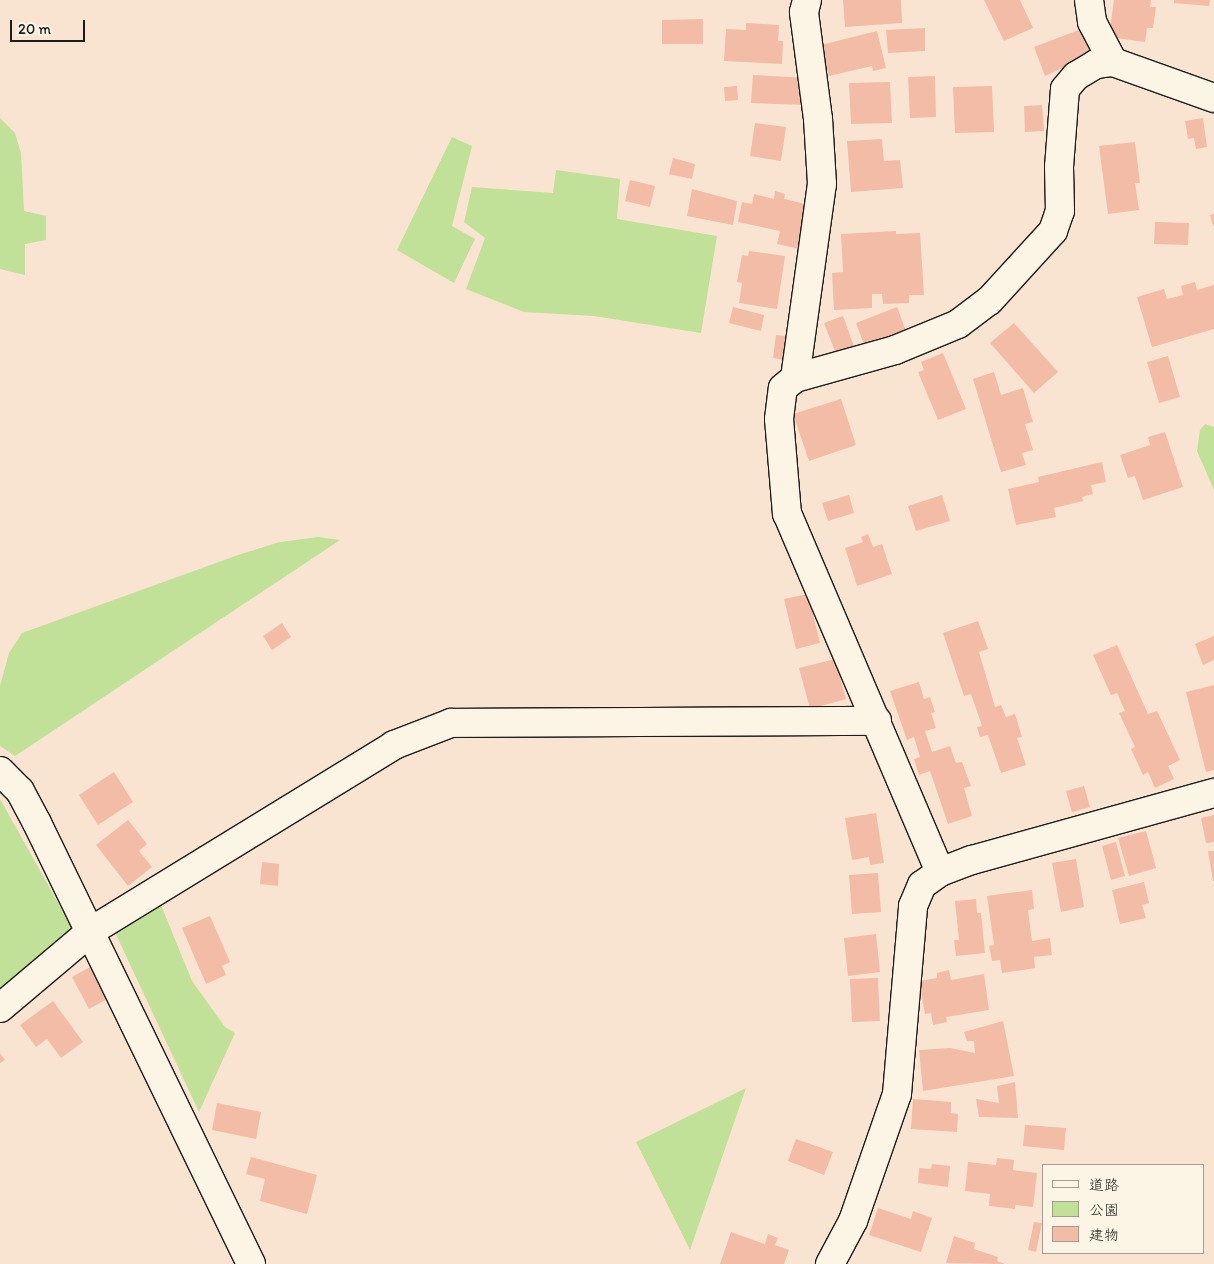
<!DOCTYPE html>
<meta charset="utf-8">
<style>
body{margin:0}
#map{position:relative;width:1214px;height:1264px;overflow:hidden;background:#f9e4d2;font-family:Itim,"Klee One",sans-serif}
div>[style]{position:absolute}
.green>*{inset:0;background:#c1e098}
.building>*{inset:0;background:#f2bca6}
.roads{filter:drop-shadow(1px 0 #1c1c1c) drop-shadow(-1px 0 #1c1c1c) drop-shadow(0 1px #1c1c1c) drop-shadow(0 -1px #1c1c1c)}
.minor>*{height:28px;margin:-14px;padding:0 14px;transform-origin:14px;border-radius:14px;background:#fcf5e5}
span{translate:-50% -50%;white-space:nowrap;text-align:center;line-height:1.15;-webkit-text-stroke:4.5px #fcf5e5;paint-order:stroke}
.legend{position:absolute;left:1042px;top:1164px;width:162px;height:90px;box-sizing:border-box;background:#fcf5e5;border:1px solid #a29e95;margin:0;padding:6px 9px;list-style:none;font-size:15px;color:#1c1c1c}
.legend li{display:flex;align-items:center;gap:10px;height:25px}
.legend b{width:25px;border:1px solid #a29e95}
.scale{position:absolute;left:10px;top:20px;width:75px;height:22px;box-sizing:border-box;border:2px solid #1c1c1c;border-top:0;padding-left:6px;font-size:15px;line-height:18px;white-space:nowrap;color:#1c1c1c;-webkit-text-stroke:4px #fcf5e5;paint-order:stroke}
</style>
<div id="map">
<div class="green">
<div style="clip-path:polygon(0 118px,15px 133px,21px 153px,24px 211px,46px 216px,46px 240px,25px 244px,25px 275px,0 269px)"></div>
<div style="clip-path:polygon(452px 137px,472px 146px,452px 226px,475px 239px,454px 283px,397px 250px)"></div>
<div style="clip-path:polygon(556px 170px,620px 179px,617px 219px,717px 236px,701px 333px,594px 316px,524px 312px,466px 289px,485px 238px,464px 222px,472px 187px,553px 193px)"></div>
<div style="clip-path:polygon(1205px 424px,1214px 427px,1214px 490px,1197px 451px,1200px 430px)"></div>
<div style="clip-path:polygon(318px 537px,340px 540px,15px 756px,0 746px,0 686px,9px 653px,22px 633px,241px 554px,280px 542px)"></div>
<div style="clip-path:polygon(0 799px,75px 933px,0 991px)"></div>
<div style="clip-path:polygon(161px 905px,192px 981px,225px 1027px,235px 1033px,199px 1112px,113px 928px)"></div>
<div style="clip-path:polygon(746px 1088px,690px 1250px,636px 1142px)"></div>
</div>
<div class="building">
<div style="clip-path:polygon(843px 0,901px 0,902px 23px,845px 27px)"></div>
<div style="clip-path:polygon(984px 0,1020px 0,1033px 28px,1004px 41px)"></div>
<div style="clip-path:polygon(1114px 0,1151px 0,1150px 7px,1156px 7px,1153px 28px,1147px 28px,1145px 42px,1109px 37px)"></div>
<div style="clip-path:polygon(1174px 0,1210px 0,1209px 6px,1174px 3px)"></div>
<div style="clip-path:polygon(703px 19px,703px 44px,662px 44px,662px 20px)"></div>
<div style="clip-path:polygon(746px 23px,779px 25px,778px 41px,783px 41px,782px 64px,724px 61px,726px 29px,746px 30px)"></div>
<div style="clip-path:polygon(925px 28px,925px 51px,888px 53px,886px 30px)"></div>
<div style="clip-path:polygon(1084px 28px,1093px 54px,1045px 76px,1034px 47px)"></div>
<div style="clip-path:polygon(877px 31px,886px 68px,873px 71px,872px 66px,829px 76px,821px 45px)"></div>
<div style="clip-path:polygon(753px 75px,808px 78px,807px 105px,751px 103px)"></div>
<div style="clip-path:polygon(935px 76px,936px 117px,910px 118px,908px 77px)"></div>
<div style="clip-path:polygon(890px 82px,892px 123px,851px 124px,849px 83px)"></div>
<div style="clip-path:polygon(737px 86px,738px 100px,725px 101px,724px 87px)"></div>
<div style="clip-path:polygon(992px 86px,994px 132px,955px 133px,953px 87px)"></div>
<div style="clip-path:polygon(1042px 105px,1044px 131px,1025px 132px,1024px 106px)"></div>
<div style="clip-path:polygon(1203px 118px,1207px 147px,1196px 149px,1194px 138px,1188px 139px,1185px 121px)"></div>
<div style="clip-path:polygon(755px 123px,786px 127px,781px 161px,750px 156px)"></div>
<div style="clip-path:polygon(882px 139px,884px 161px,900px 160px,903px 188px,851px 192px,847px 141px)"></div>
<div style="clip-path:polygon(1135px 142px,1140px 183px,1135px 183px,1139px 210px,1108px 214px,1099px 146px)"></div>
<div style="clip-path:polygon(673px 158px,695px 164px,692px 179px,669px 174px)"></div>
<div style="clip-path:polygon(630px 180px,655px 186px,650px 207px,625px 201px)"></div>
<div style="clip-path:polygon(692px 189px,737px 201px,733px 225px,687px 216px)"></div>
<div style="clip-path:polygon(775px 191px,785px 194px,784px 199px,810px 205px,800px 249px,777px 244px,780px 231px,738px 222px,742px 202px,752px 204px,754px 194px,774px 199px)"></div>
<div style="clip-path:polygon(1214px 214px,1214px 226px,1213px 226px,1210px 215px)"></div>
<div style="clip-path:polygon(1155px 222px,1189px 223px,1188px 245px,1154px 244px)"></div>
<div style="clip-path:polygon(896px 231px,896px 234px,920px 233px,924px 295px,909px 295px,909px 303px,883px 304px,882px 294px,872px 294px,872px 308px,834px 310px,832px 273px,843px 272px,841px 234px)"></div>
<div style="clip-path:polygon(749px 251px,785px 256px,777px 309px,739px 303px,742px 283px,737px 282px,742px 255px,748px 256px)"></div>
<div style="clip-path:polygon(1195px 282px,1197px 290px,1214px 285px,1214px 329px,1152px 347px,1137px 297px,1164px 289px,1167px 299px,1183px 295px,1181px 286px)"></div>
<div style="clip-path:polygon(733px 307px,764px 315px,761px 331px,729px 323px)"></div>
<div style="clip-path:polygon(897px 307px,907px 334px,866px 350px,856px 323px)"></div>
<div style="clip-path:polygon(843px 316px,856px 352px,838px 359px,824px 323px)"></div>
<div style="clip-path:polygon(1014px 323px,1058px 372px,1034px 393px,990px 343px)"></div>
<div style="clip-path:polygon(776px 335px,793px 337px,790px 361px,773px 358px)"></div>
<div style="clip-path:polygon(943px 353px,966px 409px,938px 420px,918px 372px,924px 370px,921px 362px)"></div>
<div style="clip-path:polygon(1168px 356px,1180px 397px,1159px 403px,1147px 362px)"></div>
<div style="clip-path:polygon(994px 372px,1001px 395px,1023px 388px,1033px 422px,1025px 424px,1033px 450px,1022px 453px,1026px 465px,1001px 472px,973px 379px)"></div>
<div style="clip-path:polygon(841px 399px,856px 445px,809px 461px,793px 414px)"></div>
<div style="clip-path:polygon(1165px 432px,1183px 487px,1143px 500px,1135px 476px,1128px 478px,1120px 455px,1150px 445px,1148px 437px)"></div>
<div style="clip-path:polygon(1102px 462px,1106px 482px,1091px 485px,1093px 494px,1082px 497px,1083px 501px,1054px 508px,1056px 517px,1016px 525px,1008px 489px,1039px 482px,1038px 477px)"></div>
<div style="clip-path:polygon(849px 495px,854px 513px,828px 521px,822px 503px)"></div>
<div style="clip-path:polygon(942px 495px,950px 521px,916px 531px,908px 506px)"></div>
<div style="clip-path:polygon(868px 534px,873px 547px,882px 544px,892px 574px,857px 586px,845px 548px,863px 542px,861px 537px)"></div>
<div style="clip-path:polygon(808px 594px,820px 643px,796px 649px,784px 599px)"></div>
<div style="clip-path:polygon(978px 621px,988px 649px,979px 652px,995px 707px,1001px 705px,1006px 717px,1015px 714px,1022px 737px,1017px 738px,1026px 765px,1001px 773px,988px 735px,980px 737px,977px 727px,982px 726px,971px 694px,964px 696px,943px 633px)"></div>
<div style="clip-path:polygon(282px 623px,291px 637px,272px 650px,263px 636px)"></div>
<div style="clip-path:polygon(1214px 636px,1214px 660px,1203px 665px,1195px 644px)"></div>
<div style="clip-path:polygon(1117px 645px,1148px 714px,1157px 711px,1180px 760px,1168px 766px,1174px 779px,1155px 788px,1148px 772px,1143px 775px,1131px 749px,1135px 747px,1119px 713px,1125px 711px,1117px 693px,1111px 695px,1093px 655px)"></div>
<div style="clip-path:polygon(835px 659px,846px 699px,810px 709px,799px 668px)"></div>
<div style="clip-path:polygon(919px 682px,924px 699px,930px 697px,935px 712px,931px 713px,936px 728px,925px 731px,932px 752px,950px 746px,956px 763px,962px 762px,971px 786px,964px 788px,972px 816px,948px 824px,930px 771px,919px 775px,914px 759px,920px 757px,914px 737px,907px 740px,890px 691px)"></div>
<div style="clip-path:polygon(1214px 685px,1214px 770px,1206px 772px,1186px 692px)"></div>
<div style="clip-path:polygon(114px 772px,133px 802px,98px 825px,79px 795px)"></div>
<div style="clip-path:polygon(1084px 786px,1090px 807px,1072px 812px,1066px 791px)"></div>
<div style="clip-path:polygon(876px 813px,884px 863px,870px 865px,869px 857px,852px 860px,845px 818px)"></div>
<div style="clip-path:polygon(1214px 815px,1214px 842px,1206px 843px,1201px 818px)"></div>
<div style="clip-path:polygon(128px 820px,147px 844px,139px 851px,152px 867px,128px 886px,96px 845px)"></div>
<div style="clip-path:polygon(1146px 831px,1156px 868px,1129px 876px,1118px 838px)"></div>
<div style="clip-path:polygon(1116px 842px,1125px 876px,1111px 880px,1102px 846px)"></div>
<div style="clip-path:polygon(1208px 851px,1214px 851px,1214px 881px,1213px 881px)"></div>
<div style="clip-path:polygon(1076px 859px,1084px 907px,1061px 912px,1052px 863px)"></div>
<div style="clip-path:polygon(262px 862px,279px 864px,278px 886px,260px 884px)"></div>
<div style="clip-path:polygon(878px 873px,881px 912px,852px 914px,849px 875px)"></div>
<div style="clip-path:polygon(1144px 882px,1149px 903px,1142px 905px,1146px 918px,1120px 924px,1112px 890px)"></div>
<div style="clip-path:polygon(1032px 890px,1034px 909px,1028px 910px,1032px 941px,1050px 938px,1052px 955px,1034px 957px,1035px 968px,1002px 973px,1000px 960px,992px 961px,989px 946px,994px 945px,987px 896px)"></div>
<div style="clip-path:polygon(976px 899px,977px 913px,981px 913px,985px 953px,956px 956px,954px 940px,959px 940px,955px 901px)"></div>
<div style="clip-path:polygon(210px 916px,230px 962px,222px 966px,226px 975px,206px 984px,182px 928px)"></div>
<div style="clip-path:polygon(876px 934px,880px 972px,848px 976px,844px 938px)"></div>
<div style="clip-path:polygon(92px 966px,109px 998px,89px 1009px,72px 977px)"></div>
<div style="clip-path:polygon(949px 970px,951px 980px,984px 974px,989px 1010px,946px 1017px,947px 1022px,933px 1025px,931px 1013px,925px 1014px,919px 981px,937px 978px,937px 973px)"></div>
<div style="clip-path:polygon(878px 978px,880px 1021px,852px 1022px,850px 979px)"></div>
<div style="clip-path:polygon(53px 1001px,83px 1042px,61px 1058px,47px 1039px,36px 1047px,20px 1025px)"></div>
<div style="clip-path:polygon(1003px 1021px,1014px 1076px,923px 1091px,919px 1050px,950px 1048px,975px 1053px,974px 1041px,967px 1041px,964px 1032px)"></div>
<div style="clip-path:polygon(0 1053px,5px 1060px,0 1063px)"></div>
<div style="clip-path:polygon(1015px 1082px,1018px 1118px,979px 1117px,976px 1099px,999px 1103px,997px 1086px)"></div>
<div style="clip-path:polygon(913px 1099px,951px 1102px,951px 1113px,958px 1114px,957px 1132px,911px 1129px)"></div>
<div style="clip-path:polygon(217px 1103px,261px 1112px,256px 1139px,212px 1130px)"></div>
<div style="clip-path:polygon(1025px 1125px,1066px 1128px,1064px 1150px,1023px 1146px)"></div>
<div style="clip-path:polygon(796px 1139px,833px 1152px,824px 1175px,788px 1161px)"></div>
<div style="clip-path:polygon(251px 1157px,317px 1175px,307px 1214px,260px 1201px,265px 1179px,246px 1174px)"></div>
<div style="clip-path:polygon(997px 1158px,1014px 1160px,1013px 1170px,1037px 1173px,1033px 1207px,1015px 1205px,1015px 1209px,989px 1206px,990px 1194px,965px 1191px,968px 1162px,996px 1165px)"></div>
<div style="clip-path:polygon(932px 1164px,950px 1166px,948px 1187px,918px 1183px,919px 1168px,931px 1169px)"></div>
<div style="clip-path:polygon(878px 1208px,911px 1219px,913px 1211px,932px 1218px,921px 1252px,869px 1235px)"></div>
<div style="clip-path:polygon(1034px 1222px,1042px 1223px,1036px 1252px,1028px 1250px)"></div>
<div style="clip-path:polygon(731px 1232px,765px 1244px,768px 1234px,778px 1238px,775px 1245px,789px 1250px,784px 1264px,720px 1264px)"></div>
<div style="clip-path:polygon(954px 1236px,975px 1243px,974px 1249px,998px 1257px,997px 1261px,1005px 1264px,946px 1263px)"></div>
</div>
<div class="roads">
<div class="minor">
<div style="left:1089px;top:0;width:22px;rotate:82deg"></div>
<div style="left:1092px;top:22px;width:45px;rotate:62.3deg"></div>
<div style="left:795px;top:378px;width:196px;rotate:-82.1deg"></div>
<div style="left:822px;top:184px;width:65px;rotate:-93.5deg"></div>
<div style="left:818px;top:119px;width:108px;rotate:-97.5deg"></div>
<div style="left:804px;top:12px;width:12px;rotate:-76deg"></div>
<div style="left:0;top:771px;width:28px;rotate:45deg"></div>
<div style="left:20px;top:791px;width:36px;rotate:62deg"></div>
<div style="left:37px;top:823px;width:490px;rotate:64.1deg"></div>
<div style="left:940px;top:872px;width:389px;rotate:-113.1deg"></div>
<div style="left:787px;top:514px;width:95px;rotate:-94.8deg"></div>
<div style="left:779px;top:419px;width:31px;rotate:-83deg"></div>
<div style="left:783px;top:388px;width:16px;rotate:-40deg"></div>
<div style="left:795px;top:378px;width:104px;rotate:-15.6deg"></div>
<div style="left:895px;top:350px;width:68px;rotate:-22.4deg"></div>
<div style="left:958px;top:324px;width:39px;rotate:-37deg"></div>
<div style="left:989px;top:301px;width:95px;rotate:-47.6deg"></div>
<div style="left:1053px;top:231px;width:21px;rotate:-71deg"></div>
<div style="left:1060px;top:211px;width:44px;rotate:-91.3deg"></div>
<div style="left:1059px;top:167px;width:78px;rotate:-85.6deg"></div>
<div style="left:1065px;top:89px;width:17px;rotate:-50deg"></div>
<div style="left:1076px;top:76px;width:23px;rotate:-31deg"></div>
<div style="left:1096px;top:64px;width:17px;rotate:-7deg"></div>
<div style="left:1113px;top:62px;width:107px;rotate:19.6deg"></div>
<div style="left:0;top:1008px;width:119px;rotate:-40.2deg"></div>
<div style="left:91px;top:931px;width:356px;rotate:-31.5deg"></div>
<div style="left:394px;top:745px;width:61px;rotate:-21.1deg"></div>
<div style="left:451px;top:723px;width:426px;rotate:-0.3deg"></div>
<div style="left:830px;top:1264px;width:49px;rotate:-61.9deg"></div>
<div style="left:853px;top:1221px;width:134px;rotate:-70.9deg"></div>
<div style="left:897px;top:1094px;width:189px;rotate:-85.1deg"></div>
<div style="left:913px;top:906px;width:23px;rotate:-67deg"></div>
<div style="left:922px;top:885px;width:22px;rotate:-36deg"></div>
<div style="left:940px;top:872px;width:34px;rotate:-21deg"></div>
<div style="left:972px;top:860px;width:251px;rotate:-15.5deg"></div>
</div>
</div>
<ul class="legend">
<li><b style="height:6px;background:#fcf5e5"></b>道路</li>
<li><b style="height:14px;background:#c1e098"></b>公園</li>
<li><b style="height:14px;background:#f2bca6"></b>建物</li>
</ul>
<div class="scale">20 m</div>
</div>
